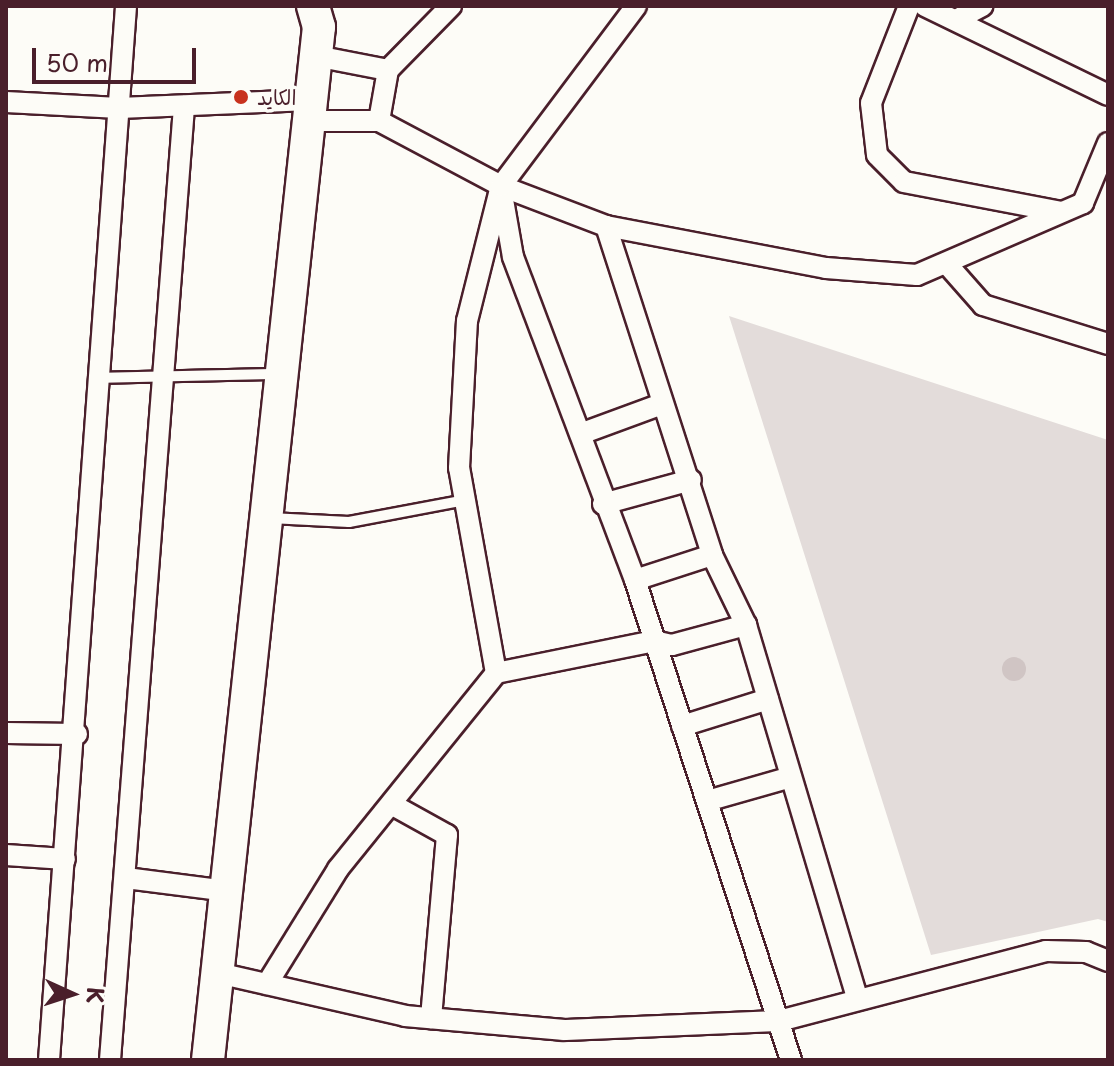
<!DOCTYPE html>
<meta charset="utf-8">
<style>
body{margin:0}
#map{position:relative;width:1114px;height:1066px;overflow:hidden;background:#fdfcf7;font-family:"Playpen Sans","Playpen Sans Arabic",sans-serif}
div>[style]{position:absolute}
.green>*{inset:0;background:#e3dcda}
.building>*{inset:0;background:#d0c5c4}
.round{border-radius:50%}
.roads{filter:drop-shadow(2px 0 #4a1f2b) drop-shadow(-2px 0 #4a1f2b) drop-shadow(0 2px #4a1f2b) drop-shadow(0 -2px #4a1f2b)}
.lane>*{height:10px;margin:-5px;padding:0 5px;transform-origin:5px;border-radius:5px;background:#fdfcf7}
.street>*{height:20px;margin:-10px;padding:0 10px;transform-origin:10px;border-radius:10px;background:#fdfcf7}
.primary>*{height:32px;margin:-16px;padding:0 16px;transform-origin:16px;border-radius:16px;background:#fdfcf7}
.dots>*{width:22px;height:22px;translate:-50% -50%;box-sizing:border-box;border:4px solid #fdfcf7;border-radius:50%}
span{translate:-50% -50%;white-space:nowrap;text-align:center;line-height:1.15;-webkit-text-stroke:7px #fdfcf7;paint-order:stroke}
.poi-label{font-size:20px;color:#4a1f2b}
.left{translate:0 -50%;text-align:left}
.frame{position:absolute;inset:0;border:8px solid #4a1f2b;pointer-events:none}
.north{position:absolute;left:32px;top:954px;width:80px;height:80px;-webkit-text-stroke:6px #fdfcf7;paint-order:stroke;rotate:93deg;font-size:22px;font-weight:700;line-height:32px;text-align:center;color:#4a1f2b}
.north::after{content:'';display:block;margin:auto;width:28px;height:36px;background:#4a1f2b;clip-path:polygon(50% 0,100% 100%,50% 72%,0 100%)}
.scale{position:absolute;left:32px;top:48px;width:164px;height:36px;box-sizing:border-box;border:4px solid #4a1f2b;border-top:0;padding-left:10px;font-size:24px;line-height:28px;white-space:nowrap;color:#4a1f2b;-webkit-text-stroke:6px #fdfcf7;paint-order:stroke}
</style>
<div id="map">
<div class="green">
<div style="clip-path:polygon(729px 316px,1108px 440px,1108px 922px,1098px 919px,931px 955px)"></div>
</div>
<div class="building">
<div class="round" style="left:1002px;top:657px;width:24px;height:24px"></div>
</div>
<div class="roads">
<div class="lane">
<div style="left:98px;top:378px;width:180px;rotate:-1.3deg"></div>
<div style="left:270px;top:518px;width:79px;rotate:2.9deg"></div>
<div style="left:349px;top:522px;width:118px;rotate:-10.7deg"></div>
</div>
<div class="street">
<div style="left:909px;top:6px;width:104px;rotate:111.4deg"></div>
<div style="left:871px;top:103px;width:52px;rotate:83.4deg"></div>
<div style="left:877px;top:155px;width:38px;rotate:45deg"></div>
<div style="left:904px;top:182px;width:160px;rotate:10.8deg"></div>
<div style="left:925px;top:6px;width:203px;rotate:25.9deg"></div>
<div style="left:956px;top:20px;width:30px;rotate:-28deg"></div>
<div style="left:316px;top:56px;width:73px;rotate:11deg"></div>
<div style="left:6px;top:102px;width:113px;rotate:3deg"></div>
<div style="left:119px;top:108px;width:191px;rotate:-2.4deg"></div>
<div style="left:308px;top:121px;width:71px"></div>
<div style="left:379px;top:121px;width:138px;rotate:28deg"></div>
<div style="left:501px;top:186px;width:112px;rotate:20.9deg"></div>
<div style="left:606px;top:226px;width:224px;rotate:10.8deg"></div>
<div style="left:826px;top:268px;width:91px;rotate:4.4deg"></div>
<div style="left:917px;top:275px;width:181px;rotate:-23.4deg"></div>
<div style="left:1083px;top:203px;width:65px;rotate:-67.4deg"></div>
<div style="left:379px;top:121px;width:52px;rotate:-80deg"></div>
<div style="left:388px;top:70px;width:90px;rotate:-45.5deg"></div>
<div style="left:502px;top:194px;width:64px;rotate:80.1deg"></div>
<div style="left:513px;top:257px;width:345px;rotate:69.3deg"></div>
<div style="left:635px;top:580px;width:505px;rotate:72deg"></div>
<div style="left:606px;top:226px;width:346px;rotate:72.1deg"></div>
<div style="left:712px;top:555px;width:78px;rotate:64.1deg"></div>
<div style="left:746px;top:625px;width:389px;rotate:73.4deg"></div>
<div style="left:946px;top:263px;width:56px;rotate:48.6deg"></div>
<div style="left:983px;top:305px;width:131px;rotate:17.3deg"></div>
<div style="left:583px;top:433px;width:84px;rotate:-20.2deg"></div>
<div style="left:603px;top:504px;width:91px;rotate:-15.3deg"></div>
<div style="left:635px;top:580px;width:81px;rotate:-18deg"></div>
<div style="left:496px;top:673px;width:161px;rotate:-11.4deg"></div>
<div style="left:654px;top:641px;width:18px;rotate:13deg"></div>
<div style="left:672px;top:645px;width:77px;rotate:-15.1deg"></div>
<div style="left:682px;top:726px;width:90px;rotate:-17.4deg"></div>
<div style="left:6px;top:733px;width:71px;rotate:0.8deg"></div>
<div style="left:707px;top:801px;width:87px;rotate:-15.9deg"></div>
<div style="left:391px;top:804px;width:64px;rotate:29deg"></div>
<div style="left:447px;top:835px;width:184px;rotate:95deg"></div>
<div style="left:6px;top:855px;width:59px;rotate:3.9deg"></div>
<div style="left:126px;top:878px;width:103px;rotate:7.3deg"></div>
<div style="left:218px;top:973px;width:192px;rotate:12.9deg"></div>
<div style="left:405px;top:1016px;width:160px;rotate:5deg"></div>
<div style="left:564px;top:1030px;width:215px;rotate:-2.4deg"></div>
<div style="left:779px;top:1021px;width:276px;rotate:-14.7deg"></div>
<div style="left:1046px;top:951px;width:40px;rotate:1.4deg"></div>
<div style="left:1086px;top:952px;width:24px;rotate:22deg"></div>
<div style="left:267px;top:984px;width:135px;rotate:-58.3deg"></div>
<div style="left:338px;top:869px;width:252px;rotate:-51.1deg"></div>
<div style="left:496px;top:673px;width:208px;rotate:-100.2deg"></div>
<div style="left:459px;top:468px;width:147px;rotate:-86.9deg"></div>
<div style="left:467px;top:321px;width:139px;rotate:-75.9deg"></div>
<div style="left:501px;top:186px;width:225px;rotate:-53.1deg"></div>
<div style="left:49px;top:1060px;width:1057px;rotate:-85.82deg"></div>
<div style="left:110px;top:1060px;width:957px;rotate:-85.56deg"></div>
</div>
<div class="primary">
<div style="left:208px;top:1060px;width:1039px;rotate:-83.87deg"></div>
<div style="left:319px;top:27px;width:22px;rotate:-106deg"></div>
</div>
</div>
<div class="dots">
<div style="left:241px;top:97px;background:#c8321e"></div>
</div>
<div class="poi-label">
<span class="left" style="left:257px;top:97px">الكايد</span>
</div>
<div class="frame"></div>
<div class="north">K</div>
<div class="scale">50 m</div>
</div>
